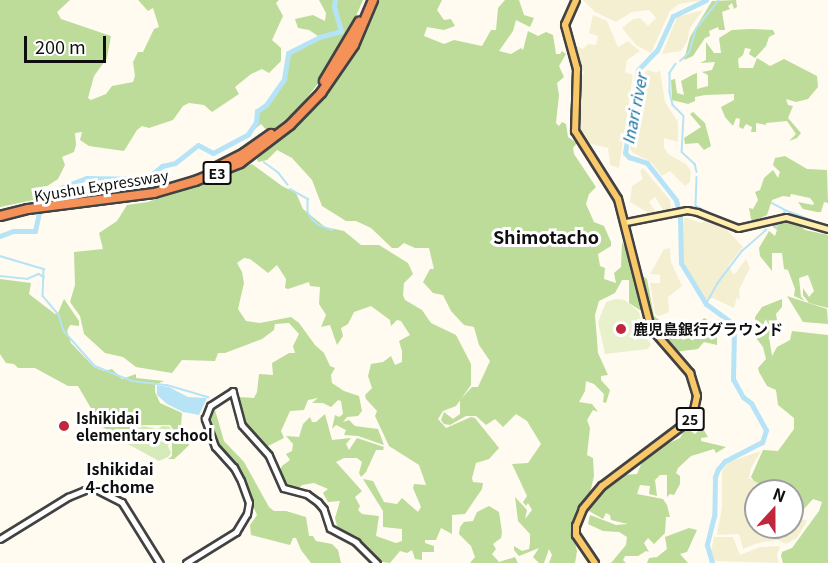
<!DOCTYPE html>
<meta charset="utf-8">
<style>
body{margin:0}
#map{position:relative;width:828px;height:563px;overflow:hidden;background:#fffbf1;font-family:Georgia,"Noto Sans JP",serif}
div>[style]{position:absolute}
.farmland>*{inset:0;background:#f5efd1}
.green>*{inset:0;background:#d7eaba}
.forest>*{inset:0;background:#bddb99}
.pitch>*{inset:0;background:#e8f1cc}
.water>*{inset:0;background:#b6e4f6}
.stream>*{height:1.5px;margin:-0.75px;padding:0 0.75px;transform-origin:0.75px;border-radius:0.75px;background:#b6e4f6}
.river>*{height:5px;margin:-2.5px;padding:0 2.5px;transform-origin:2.5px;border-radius:2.5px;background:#b6e4f6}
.roads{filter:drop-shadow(2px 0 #424242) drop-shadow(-2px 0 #424242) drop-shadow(0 2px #424242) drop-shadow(0 -2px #424242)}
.tertiary>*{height:4.5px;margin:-2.25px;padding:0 2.25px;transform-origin:2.25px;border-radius:2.25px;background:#fff}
.secondary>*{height:5px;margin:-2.5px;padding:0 2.5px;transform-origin:2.5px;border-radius:2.5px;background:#ffeeac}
.primary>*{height:6px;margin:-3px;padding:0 3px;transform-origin:3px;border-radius:3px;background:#f9c868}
.motorway>*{height:8px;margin:-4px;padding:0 4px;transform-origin:4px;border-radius:4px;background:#f4925a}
.dots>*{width:16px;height:16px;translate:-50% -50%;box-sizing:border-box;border:3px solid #fff;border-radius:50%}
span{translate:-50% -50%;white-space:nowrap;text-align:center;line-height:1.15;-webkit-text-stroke:6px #fff;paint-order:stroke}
.shield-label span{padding:2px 4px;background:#fff;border:2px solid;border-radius:4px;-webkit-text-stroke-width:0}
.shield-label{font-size:14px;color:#0f0f0f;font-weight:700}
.street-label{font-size:15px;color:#0f0f0f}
.poi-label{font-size:15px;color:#0f0f0f;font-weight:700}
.left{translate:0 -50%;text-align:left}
.water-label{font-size:16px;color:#1772a2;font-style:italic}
.neighbourhood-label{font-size:16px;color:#0f0f0f;font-weight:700}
.quarter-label{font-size:18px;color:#0f0f0f;font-weight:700}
.north{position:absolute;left:744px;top:479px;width:60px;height:60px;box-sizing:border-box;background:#fff;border:2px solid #9f9f9f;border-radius:50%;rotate:21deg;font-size:16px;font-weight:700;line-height:24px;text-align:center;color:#0f0f0f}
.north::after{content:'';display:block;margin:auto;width:21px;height:27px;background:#c0263c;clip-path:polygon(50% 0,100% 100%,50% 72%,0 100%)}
.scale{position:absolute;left:24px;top:36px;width:82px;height:27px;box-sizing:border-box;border:3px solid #0f0f0f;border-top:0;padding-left:8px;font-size:18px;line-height:21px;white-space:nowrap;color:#0f0f0f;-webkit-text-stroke:4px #fff;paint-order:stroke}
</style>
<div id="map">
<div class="farmland">
<div style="clip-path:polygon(583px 0,703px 0,679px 4px,670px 11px,651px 53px,636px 45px,622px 28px,633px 19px,640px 18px,648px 26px,656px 18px,649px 10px,632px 12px,616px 22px,595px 12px)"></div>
<div style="clip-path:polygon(703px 10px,690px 28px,687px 42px,681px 51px,662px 54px,677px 17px)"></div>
<div style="clip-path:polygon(593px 15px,607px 21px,618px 47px,628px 41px,640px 51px,627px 60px,625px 72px,633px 75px,619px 168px,610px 165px,608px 148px,584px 142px,577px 122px,580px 81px,584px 72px,574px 45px,583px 49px,588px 44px,596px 45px,598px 36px,589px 33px)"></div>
<div style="clip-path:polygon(648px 70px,656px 73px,660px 70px,665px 102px,678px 122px,678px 142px,664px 138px,664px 147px,668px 154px,686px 164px,691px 171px,690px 182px,685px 186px,670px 171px,662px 176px,651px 162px,633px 153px,630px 149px,637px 105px,643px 105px,645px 72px)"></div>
<div style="clip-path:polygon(643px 168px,670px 200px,671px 209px,664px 211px,655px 197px,649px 202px,656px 212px,650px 214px,630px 202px,632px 186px,643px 179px,640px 171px)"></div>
<div style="clip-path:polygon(684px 217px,701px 223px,706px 220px,726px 229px,743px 247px,728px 266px,734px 275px,746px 259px,750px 268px,739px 290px,740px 300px,737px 297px,734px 308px,713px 298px,706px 300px,683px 263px,680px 254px)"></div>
<div style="clip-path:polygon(670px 248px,671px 262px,682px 286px,668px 297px,669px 312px,659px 316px,655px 314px,650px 283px,660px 283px,660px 275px,650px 274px,664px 249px)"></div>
<div style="clip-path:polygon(761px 451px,751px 468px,749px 478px,773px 491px,756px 491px,756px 527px,776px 531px,787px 529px,799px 518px,807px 521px,797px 538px,786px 544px,778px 540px,758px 543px,743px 549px,739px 534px,717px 535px,722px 507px,722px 471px,729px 462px)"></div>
<div style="clip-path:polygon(714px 537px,733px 537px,740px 555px,760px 547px,780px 546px,777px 555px,779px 563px,713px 561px,711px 552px)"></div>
</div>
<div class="green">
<div style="clip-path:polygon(143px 426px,158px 429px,162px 426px,169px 426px,174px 433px,168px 446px,171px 453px,168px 457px,159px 461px,122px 441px,121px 438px)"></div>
</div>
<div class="forest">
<div style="clip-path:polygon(0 0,70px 0,57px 12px,61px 19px,111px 36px,107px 58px,94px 76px,88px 98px,91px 100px,106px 94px,112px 86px,133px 82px,135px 76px,133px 62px,138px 52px,143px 52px,154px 29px,159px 27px,153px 8px,148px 11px,138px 0,279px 0,276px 3px,283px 16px,272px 40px,281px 48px,281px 61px,269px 73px,262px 69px,251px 74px,235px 87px,239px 94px,212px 112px,204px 105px,189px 103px,183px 106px,173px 120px,149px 128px,142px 126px,137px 130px,124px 151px,89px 146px,80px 140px,82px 132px,75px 133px,76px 145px,74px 152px,62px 157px,65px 165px,58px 179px,38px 192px,33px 200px,0 207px)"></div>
<div style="clip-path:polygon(319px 0,363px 0,339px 55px,313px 90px,298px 109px,269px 133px,261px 124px,250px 133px,257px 122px,258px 111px,266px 106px,283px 82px,288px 55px,321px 38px,309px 30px,298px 28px,295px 19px,313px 15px,325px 21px,326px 13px)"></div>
<div style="clip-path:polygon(375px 0,442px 0,437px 10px,444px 20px,451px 19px,455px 26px,444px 30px,427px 27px,424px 36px,444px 44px,454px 40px,482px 46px,491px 30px,496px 30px,498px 8px,505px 0,519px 0,524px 15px,534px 18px,530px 27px,516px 20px,513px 31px,499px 51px,511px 54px,521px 48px,523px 50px,528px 31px,538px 36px,546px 32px,553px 35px,556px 54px,560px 54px,562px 51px,566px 54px,559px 66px,564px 77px,557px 83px,559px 95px,556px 123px,559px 126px,562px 122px,566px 124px,568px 137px,577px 143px,573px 148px,574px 154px,596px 187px,589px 194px,586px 204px,594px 222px,604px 226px,611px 242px,611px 246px,598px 254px,600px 266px,605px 268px,604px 279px,616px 283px,614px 273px,621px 267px,622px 242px,627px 250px,630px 251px,635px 271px,647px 279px,654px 316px,684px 339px,704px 318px,717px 325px,717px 345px,704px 342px,698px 349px,675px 352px,654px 332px,649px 316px,629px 303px,629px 280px,622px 280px,615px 293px,599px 301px,595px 315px,598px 353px,608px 375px,601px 376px,601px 380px,610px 390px,606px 403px,603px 402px,604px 394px,594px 384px,586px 381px,585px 391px,579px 402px,592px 404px,598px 412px,593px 410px,587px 420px,590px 428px,587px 455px,593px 458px,594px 476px,590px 493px,571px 526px,577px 551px,575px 563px,549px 563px,552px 555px,549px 549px,544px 563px,539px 563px,533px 557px,539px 548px,519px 556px,514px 550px,514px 546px,522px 551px,529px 549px,530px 543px,530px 534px,518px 521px,515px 497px,527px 510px,525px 519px,532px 510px,528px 503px,526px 506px,523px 502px,527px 496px,512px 464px,528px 463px,541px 444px,527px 421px,516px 414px,503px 427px,495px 419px,486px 425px,476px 416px,466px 416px,450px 425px,444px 424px,441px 420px,444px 412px,453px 419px,460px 414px,460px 400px,472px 387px,478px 387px,490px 361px,479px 345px,474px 327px,464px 325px,451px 311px,443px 295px,433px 293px,423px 282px,430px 269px,434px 269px,429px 248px,415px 248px,404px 243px,398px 248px,392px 248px,371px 228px,356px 221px,346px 221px,322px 206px,312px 180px,292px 158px,277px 150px,267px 160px,258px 162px,257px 159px,306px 116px,328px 90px,356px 47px)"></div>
<div style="clip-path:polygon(736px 0,737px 7px,734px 9px,732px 3px,728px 6px,730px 9px,722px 12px,725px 30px,719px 30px,718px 27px,709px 31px,710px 36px,705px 38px,693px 56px,684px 60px,690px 37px,712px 1px)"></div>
<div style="clip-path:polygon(750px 29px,773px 30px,775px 34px,769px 37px,766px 46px,755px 58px,749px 54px,751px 49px,745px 48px,743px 55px,738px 59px,739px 68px,753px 68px,757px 58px,770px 66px,784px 59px,817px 76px,818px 87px,808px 99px,796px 102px,786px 99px,788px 105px,793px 106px,788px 118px,801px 133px,797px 138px,789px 141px,796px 134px,787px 121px,766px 123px,766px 125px,756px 123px,756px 132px,751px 132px,752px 127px,746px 124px,743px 129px,739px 127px,740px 119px,736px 118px,733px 126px,725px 117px,721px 107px,734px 100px,734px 94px,705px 95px,695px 97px,695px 101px,688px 104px,672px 100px,671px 80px,675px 79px,677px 93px,684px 95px,681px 81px,694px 74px,697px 73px,697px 89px,708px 86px,708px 75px,702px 72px,712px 70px,715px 62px,700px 63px,706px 60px,706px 42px,714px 53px,721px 53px,719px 38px,732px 30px)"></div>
<div style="clip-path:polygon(693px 112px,705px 123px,711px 146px,704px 150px,698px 143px,685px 144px,684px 138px,701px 127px,690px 114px)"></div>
<div style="clip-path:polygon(785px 156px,807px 169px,827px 170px,828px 203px,824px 202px,821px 212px,817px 212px,803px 209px,798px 202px,813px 205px,814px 203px,810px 198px,791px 194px,790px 197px,783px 196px,772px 200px,767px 215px,754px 221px,751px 219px,749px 208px,753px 209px,758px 200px,755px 192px,760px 190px,764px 178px,773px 170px,778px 178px,780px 172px,773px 165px,775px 158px)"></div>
<div style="clip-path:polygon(252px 164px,282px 186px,296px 193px,303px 209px,325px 227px,344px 231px,361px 245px,379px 245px,408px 263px,413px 274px,404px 283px,403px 295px,405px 300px,422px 310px,431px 323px,456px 335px,471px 364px,471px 385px,456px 406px,443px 411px,438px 419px,446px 428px,471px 417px,475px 418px,499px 448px,489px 459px,476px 463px,472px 478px,473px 482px,483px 483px,482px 489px,465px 514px,452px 515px,452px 534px,441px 528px,436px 540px,425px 540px,425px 543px,434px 546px,434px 552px,422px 552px,422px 560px,415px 559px,412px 550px,407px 553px,400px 551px,390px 563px,382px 562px,357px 537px,351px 537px,337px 526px,335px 518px,340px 501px,328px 502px,323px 493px,328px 489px,314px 483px,302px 485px,297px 490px,286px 488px,279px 472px,282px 466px,290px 460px,286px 454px,292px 451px,293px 444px,286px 436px,299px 437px,303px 424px,310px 417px,312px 422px,316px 422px,325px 414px,332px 440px,351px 438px,346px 444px,349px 450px,357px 438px,384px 447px,383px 450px,376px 450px,366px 472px,361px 477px,359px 473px,362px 462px,357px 458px,344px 458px,336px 462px,362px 491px,355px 497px,360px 506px,358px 510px,362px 514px,379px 516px,376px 536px,396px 543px,402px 541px,402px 529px,383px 527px,383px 511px,363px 479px,373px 481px,384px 502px,397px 504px,402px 498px,418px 512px,421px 507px,413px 488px,414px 484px,426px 485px,419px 465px,389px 446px,375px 416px,377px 411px,366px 399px,365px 395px,372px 388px,368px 376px,371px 364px,383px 362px,391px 356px,395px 365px,402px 362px,402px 351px,399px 341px,410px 335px,401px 321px,397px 320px,391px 326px,390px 320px,371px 306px,354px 312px,348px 324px,341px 328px,343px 336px,337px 345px,330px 325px,321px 327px,326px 315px,319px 304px,320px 287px,310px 286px,309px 282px,288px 289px,285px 288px,286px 279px,277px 265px,268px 273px,250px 259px,244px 258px,237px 263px,242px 272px,244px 283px,238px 309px,246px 321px,260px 323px,291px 317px,299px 323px,315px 345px,324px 353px,330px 366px,335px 368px,331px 375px,332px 383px,344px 391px,359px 396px,362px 411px,358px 416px,347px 417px,343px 422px,349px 420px,355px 426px,378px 429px,384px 445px,358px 436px,344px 435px,346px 430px,336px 425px,332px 429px,335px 415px,339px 417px,343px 414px,341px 401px,338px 400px,331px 407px,323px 403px,312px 403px,318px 398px,308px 400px,304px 410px,290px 411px,281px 431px,284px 438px,264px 448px,254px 436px,244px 420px,239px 397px,254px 398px,257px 392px,259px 374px,273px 375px,272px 363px,289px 353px,295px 353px,293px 346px,299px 334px,289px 323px,275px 324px,274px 330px,262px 339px,225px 353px,218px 353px,215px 361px,182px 360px,172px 373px,136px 367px,123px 357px,105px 353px,84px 334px,80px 316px,70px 302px,75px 285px,74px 252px,103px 249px,99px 233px,117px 221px,127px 205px,148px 202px)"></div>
<div style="clip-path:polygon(785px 218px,794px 220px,805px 230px,828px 235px,828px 308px,809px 303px,803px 295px,803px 288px,809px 297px,814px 291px,808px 275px,799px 278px,801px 297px,805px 301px,794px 296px,795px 289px,788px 270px,784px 269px,782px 253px,772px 253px,772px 271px,760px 256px,759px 248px,769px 231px,775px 236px,777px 230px,773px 227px,776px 220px)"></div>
<div style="clip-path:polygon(0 279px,31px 283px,29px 294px,55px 314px,58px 313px,64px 299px,79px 321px,79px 326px,70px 325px,67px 331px,71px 343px,94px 367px,104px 371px,112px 369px,122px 379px,136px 374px,136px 378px,164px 381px,155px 385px,155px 392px,160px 403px,182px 413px,181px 425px,189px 445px,181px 453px,174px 459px,168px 459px,172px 456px,172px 443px,176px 433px,170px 425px,143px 425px,120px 438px,90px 419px,92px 410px,78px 386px,68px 386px,35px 368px,18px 368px,14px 364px,6px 363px,0 354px)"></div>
<div style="clip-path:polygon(787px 296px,827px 309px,828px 324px,803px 322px)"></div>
<div style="clip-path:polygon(782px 299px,782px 307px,776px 314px,777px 320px,768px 324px,777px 329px,769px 337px,772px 356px,777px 347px,790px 340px,792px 331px,828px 335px,828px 563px,783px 563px,781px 556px,782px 552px,792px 548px,819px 511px,822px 502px,813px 499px,792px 522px,792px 491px,775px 491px,754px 481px,751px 477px,763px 450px,778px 451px,794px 429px,794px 418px,778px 405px,776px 390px,767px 386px,759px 372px,758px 368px,766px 359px,763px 347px,756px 338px,755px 317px,762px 307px)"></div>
<div style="clip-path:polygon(213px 403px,224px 441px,244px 462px,269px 507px,274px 511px,286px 511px,306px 517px,309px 536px,313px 536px,316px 541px,332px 544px,338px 550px,341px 563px,311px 563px,301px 550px,296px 538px,293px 538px,290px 545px,251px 535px,250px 525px,257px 515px,238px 472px,221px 456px,209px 431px,207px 412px)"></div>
<div style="clip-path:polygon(702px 427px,708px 437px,701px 438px,701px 441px,726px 447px,716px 453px,714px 449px,691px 456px,678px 468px,676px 473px,680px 476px,680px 484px,674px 495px,670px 494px,667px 497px,667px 475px,660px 475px,655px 480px,657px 496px,649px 494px,650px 486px,640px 485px,637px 494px,663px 499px,667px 505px,670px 517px,666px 517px,665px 533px,654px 544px,648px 538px,644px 543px,649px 552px,646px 551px,638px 556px,625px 556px,623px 560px,626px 563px,611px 563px,626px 545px,627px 537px,619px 532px,603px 531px,588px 524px,590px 515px,616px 525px,628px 524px,611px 520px,610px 515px,606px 513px,603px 519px,589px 511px,594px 497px,622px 475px,637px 474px,643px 460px,652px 451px,680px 438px,686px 428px,695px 434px)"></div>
<div style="clip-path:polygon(489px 506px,499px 512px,502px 532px,501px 538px,493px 544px,496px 549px,492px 554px,499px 562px,515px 557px,518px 563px,470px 563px,475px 557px,471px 546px,459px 534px,460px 527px,464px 522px,473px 521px,477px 512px)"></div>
<div style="clip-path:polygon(689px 528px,697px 530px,687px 552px,680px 554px,688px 563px,647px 563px,649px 558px,657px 557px,667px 549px,665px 537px)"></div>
</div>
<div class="pitch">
<div style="clip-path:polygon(616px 299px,625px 300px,639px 312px,645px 336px,651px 344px,648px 349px,605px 354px,598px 322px,606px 302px)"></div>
</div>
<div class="water">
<div style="clip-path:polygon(157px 385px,169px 387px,188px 397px,207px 398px,199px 415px,183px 412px,167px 404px,157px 395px)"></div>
</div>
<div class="stream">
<div style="left:680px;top:61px;width:12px;rotate:-42deg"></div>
<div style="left:689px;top:53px;width:25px;rotate:-74deg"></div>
<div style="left:696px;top:29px;width:37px;rotate:-52deg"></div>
<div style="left:676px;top:64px;width:11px;rotate:124deg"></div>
<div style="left:670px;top:73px;width:19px;rotate:90deg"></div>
<div style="left:670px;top:92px;width:13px;rotate:77deg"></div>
<div style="left:673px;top:105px;width:14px;rotate:45deg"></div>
<div style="left:684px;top:116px;width:36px;rotate:93deg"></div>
<div style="left:682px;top:152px;width:18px;rotate:43deg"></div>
<div style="left:695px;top:164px;width:8px;rotate:76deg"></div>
<div style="left:264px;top:162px;width:17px;rotate:36deg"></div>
<div style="left:278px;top:172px;width:16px;rotate:52deg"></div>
<div style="left:697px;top:177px;width:29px;rotate:92deg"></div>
<div style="left:696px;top:206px;width:25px;rotate:27deg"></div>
<div style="left:290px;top:189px;width:21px;rotate:29deg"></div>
<div style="left:308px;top:199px;width:13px;rotate:90deg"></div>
<div style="left:308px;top:212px;width:8px;rotate:60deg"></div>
<div style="left:312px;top:219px;width:9px;rotate:41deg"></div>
<div style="left:319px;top:225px;width:14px;rotate:21deg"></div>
<div style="left:772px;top:203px;width:15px;rotate:28deg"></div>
<div style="left:785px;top:210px;width:5px;rotate:90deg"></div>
<div style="left:785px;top:210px;width:42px;rotate:21deg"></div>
<div style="left:776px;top:227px;width:8px;rotate:-45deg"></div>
<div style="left:0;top:256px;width:46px;rotate:16.5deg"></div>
<div style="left:44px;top:269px;width:27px;rotate:92deg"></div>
<div style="left:43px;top:296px;width:25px;rotate:50deg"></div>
<div style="left:59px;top:315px;width:17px;rotate:73deg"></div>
<div style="left:64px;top:331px;width:47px;rotate:48.5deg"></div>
<div style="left:95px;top:366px;width:40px;rotate:22deg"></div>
<div style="left:132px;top:381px;width:35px;rotate:7deg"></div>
<div style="left:167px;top:385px;width:43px;rotate:16.3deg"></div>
<div style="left:0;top:276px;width:27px;rotate:6deg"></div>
<div style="left:27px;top:279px;width:13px;rotate:-23deg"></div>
<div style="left:39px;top:274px;width:6px;rotate:31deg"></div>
<div style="left:706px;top:304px;width:23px;rotate:-61deg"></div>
<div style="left:717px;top:284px;width:41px;rotate:-52.9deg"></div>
<div style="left:742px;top:251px;width:32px;rotate:-41deg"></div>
</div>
<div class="river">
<div style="left:706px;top:0;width:37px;rotate:154deg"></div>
<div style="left:673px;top:16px;width:38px;rotate:115deg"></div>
<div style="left:657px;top:50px;width:28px;rotate:134deg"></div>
<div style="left:638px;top:70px;width:84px;rotate:98.9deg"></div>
<div style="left:625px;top:153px;width:6px;rotate:45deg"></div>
<div style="left:629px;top:157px;width:19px;rotate:18deg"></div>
<div style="left:647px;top:163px;width:47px;rotate:51.9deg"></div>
<div style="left:676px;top:200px;width:18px;rotate:77deg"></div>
<div style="left:680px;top:218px;width:45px;rotate:88.7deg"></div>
<div style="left:681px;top:263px;width:48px;rotate:58.6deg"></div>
<div style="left:706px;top:304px;width:31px;rotate:36deg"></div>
<div style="left:731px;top:322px;width:9px;rotate:69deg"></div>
<div style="left:734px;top:330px;width:49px;rotate:91.2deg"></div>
<div style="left:733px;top:379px;width:21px;rotate:61deg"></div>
<div style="left:743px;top:397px;width:10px;rotate:37deg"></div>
<div style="left:751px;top:403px;width:31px;rotate:61deg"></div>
<div style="left:766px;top:430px;width:13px;rotate:108deg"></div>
<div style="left:762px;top:442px;width:42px;rotate:152.8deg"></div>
<div style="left:725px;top:461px;width:11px;rotate:131deg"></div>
<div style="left:718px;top:469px;width:9px;rotate:111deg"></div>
<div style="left:715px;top:477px;width:39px;rotate:91deg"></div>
<div style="left:714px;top:516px;width:30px;rotate:104deg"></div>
<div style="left:707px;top:545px;width:19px;rotate:74deg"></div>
<div style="left:0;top:236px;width:14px;rotate:-21deg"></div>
<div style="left:13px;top:231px;width:22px"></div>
<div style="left:35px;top:231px;width:30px;rotate:-78deg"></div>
<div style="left:41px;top:202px;width:18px;rotate:-41deg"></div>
<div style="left:55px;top:190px;width:34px;rotate:-21deg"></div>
<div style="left:87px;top:178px;width:59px;rotate:1deg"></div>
<div style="left:146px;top:179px;width:21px;rotate:-39deg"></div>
<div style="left:162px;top:166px;width:13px;rotate:-13deg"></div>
<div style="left:175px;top:163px;width:29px;rotate:-38deg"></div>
<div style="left:198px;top:145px;width:17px;rotate:28deg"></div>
<div style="left:213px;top:153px;width:40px;rotate:-28deg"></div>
<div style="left:248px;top:134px;width:14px;rotate:-56deg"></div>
<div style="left:256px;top:122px;width:11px;rotate:-85deg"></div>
<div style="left:257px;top:111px;width:11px;rotate:-34deg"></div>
<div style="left:266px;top:105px;width:32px;rotate:-55deg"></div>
<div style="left:284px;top:79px;width:26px;rotate:-81deg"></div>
<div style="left:288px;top:53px;width:35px;rotate:-27deg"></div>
<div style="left:319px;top:37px;width:23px;rotate:-15deg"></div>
<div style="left:341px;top:31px;width:26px;rotate:-106deg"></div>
<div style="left:334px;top:6px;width:6px;rotate:-81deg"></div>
</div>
<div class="roads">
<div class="tertiary">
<div style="left:0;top:539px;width:80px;rotate:-31.7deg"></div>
<div style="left:68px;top:497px;width:18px;rotate:-22deg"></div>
<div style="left:85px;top:490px;width:13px"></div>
<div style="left:98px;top:490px;width:27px;rotate:27deg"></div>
<div style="left:122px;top:502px;width:72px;rotate:58.1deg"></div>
<div style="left:186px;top:563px;width:59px;rotate:-31.8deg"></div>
<div style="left:236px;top:532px;width:21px;rotate:-59deg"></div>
<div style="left:247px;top:514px;width:11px;rotate:-80deg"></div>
<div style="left:249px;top:503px;width:23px;rotate:-110deg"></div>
<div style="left:241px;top:481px;width:15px;rotate:-118deg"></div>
<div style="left:234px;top:468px;width:28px;rotate:-132deg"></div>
<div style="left:215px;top:447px;width:30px;rotate:-110deg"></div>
<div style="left:205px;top:419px;width:14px;rotate:-69deg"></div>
<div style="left:210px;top:406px;width:27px;rotate:-33deg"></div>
<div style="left:233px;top:391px;width:35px;rotate:75deg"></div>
<div style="left:242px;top:425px;width:40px;rotate:48deg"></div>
<div style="left:269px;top:455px;width:36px;rotate:66deg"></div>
<div style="left:284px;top:488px;width:24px;rotate:15deg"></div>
<div style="left:307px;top:494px;width:14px;rotate:36deg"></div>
<div style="left:318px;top:502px;width:9px;rotate:49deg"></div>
<div style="left:324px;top:509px;width:20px;rotate:72deg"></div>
<div style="left:330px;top:528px;width:30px;rotate:28deg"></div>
<div style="left:356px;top:542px;width:30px;rotate:45deg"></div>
</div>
<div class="secondary">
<div style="left:626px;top:222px;width:62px;rotate:-11.1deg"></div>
<div style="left:687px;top:210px;width:10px;rotate:11deg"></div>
<div style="left:697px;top:212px;width:44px;rotate:21.3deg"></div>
<div style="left:738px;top:228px;width:49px;rotate:-12.9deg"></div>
<div style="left:786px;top:217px;width:44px;rotate:15.9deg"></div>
</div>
<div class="primary">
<div style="left:576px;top:0;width:27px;rotate:114deg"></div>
<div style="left:565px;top:25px;width:46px;rotate:74.7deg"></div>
<div style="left:577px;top:69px;width:62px;rotate:91.8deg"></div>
<div style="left:575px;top:131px;width:80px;rotate:57.7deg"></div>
<div style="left:618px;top:199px;width:133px;rotate:75.7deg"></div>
<div style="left:651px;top:328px;width:60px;rotate:49.1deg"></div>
<div style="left:690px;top:373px;width:24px;rotate:73deg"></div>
<div style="left:697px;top:396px;width:14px;rotate:102deg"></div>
<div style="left:694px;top:410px;width:15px;rotate:122deg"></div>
<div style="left:686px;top:423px;width:105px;rotate:143.1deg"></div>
<div style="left:602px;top:486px;width:30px;rotate:130deg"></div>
<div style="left:583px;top:509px;width:18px;rotate:112deg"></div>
<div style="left:576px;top:526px;width:9px;rotate:90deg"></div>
<div style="left:576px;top:535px;width:34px;rotate:56deg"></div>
</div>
<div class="motorway">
<div style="left:324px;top:81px;width:69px;rotate:-59.3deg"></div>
<div style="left:215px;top:168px;width:33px;rotate:-27deg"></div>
<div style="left:244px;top:153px;width:33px;rotate:-35deg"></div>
<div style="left:0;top:216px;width:29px;rotate:-14deg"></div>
<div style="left:28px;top:209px;width:127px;rotate:-7.2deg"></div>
<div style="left:154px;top:193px;width:43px;rotate:-16.3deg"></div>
<div style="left:195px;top:181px;width:48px;rotate:-21.8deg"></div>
<div style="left:240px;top:163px;width:63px;rotate:-37.2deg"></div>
<div style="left:290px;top:125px;width:45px;rotate:-45.9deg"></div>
<div style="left:321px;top:93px;width:58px;rotate:-55.5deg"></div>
<div style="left:354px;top:45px;width:49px;rotate:-67.1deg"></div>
</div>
</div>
<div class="dots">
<div style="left:621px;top:329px;background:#c0263c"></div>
<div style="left:64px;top:426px;background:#c0263c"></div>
</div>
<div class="shield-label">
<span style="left:217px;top:173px">E3</span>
<span style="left:690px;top:419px">25</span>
</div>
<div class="street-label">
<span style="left:101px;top:185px;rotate:-9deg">Kyushu Expressway</span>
</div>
<div class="poi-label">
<span class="left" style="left:633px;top:329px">鹿児島銀行グラウンド</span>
<span class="left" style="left:76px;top:426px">Ishikidai<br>elementary school</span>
</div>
<div class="water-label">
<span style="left:634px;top:109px;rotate:-79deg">Inari river</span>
</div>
<div class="neighbourhood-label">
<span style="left:120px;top:477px">Ishikidai<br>4-chome</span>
</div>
<div class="quarter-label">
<span style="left:546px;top:236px">Shimotacho</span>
</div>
<div class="north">N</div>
<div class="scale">200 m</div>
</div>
